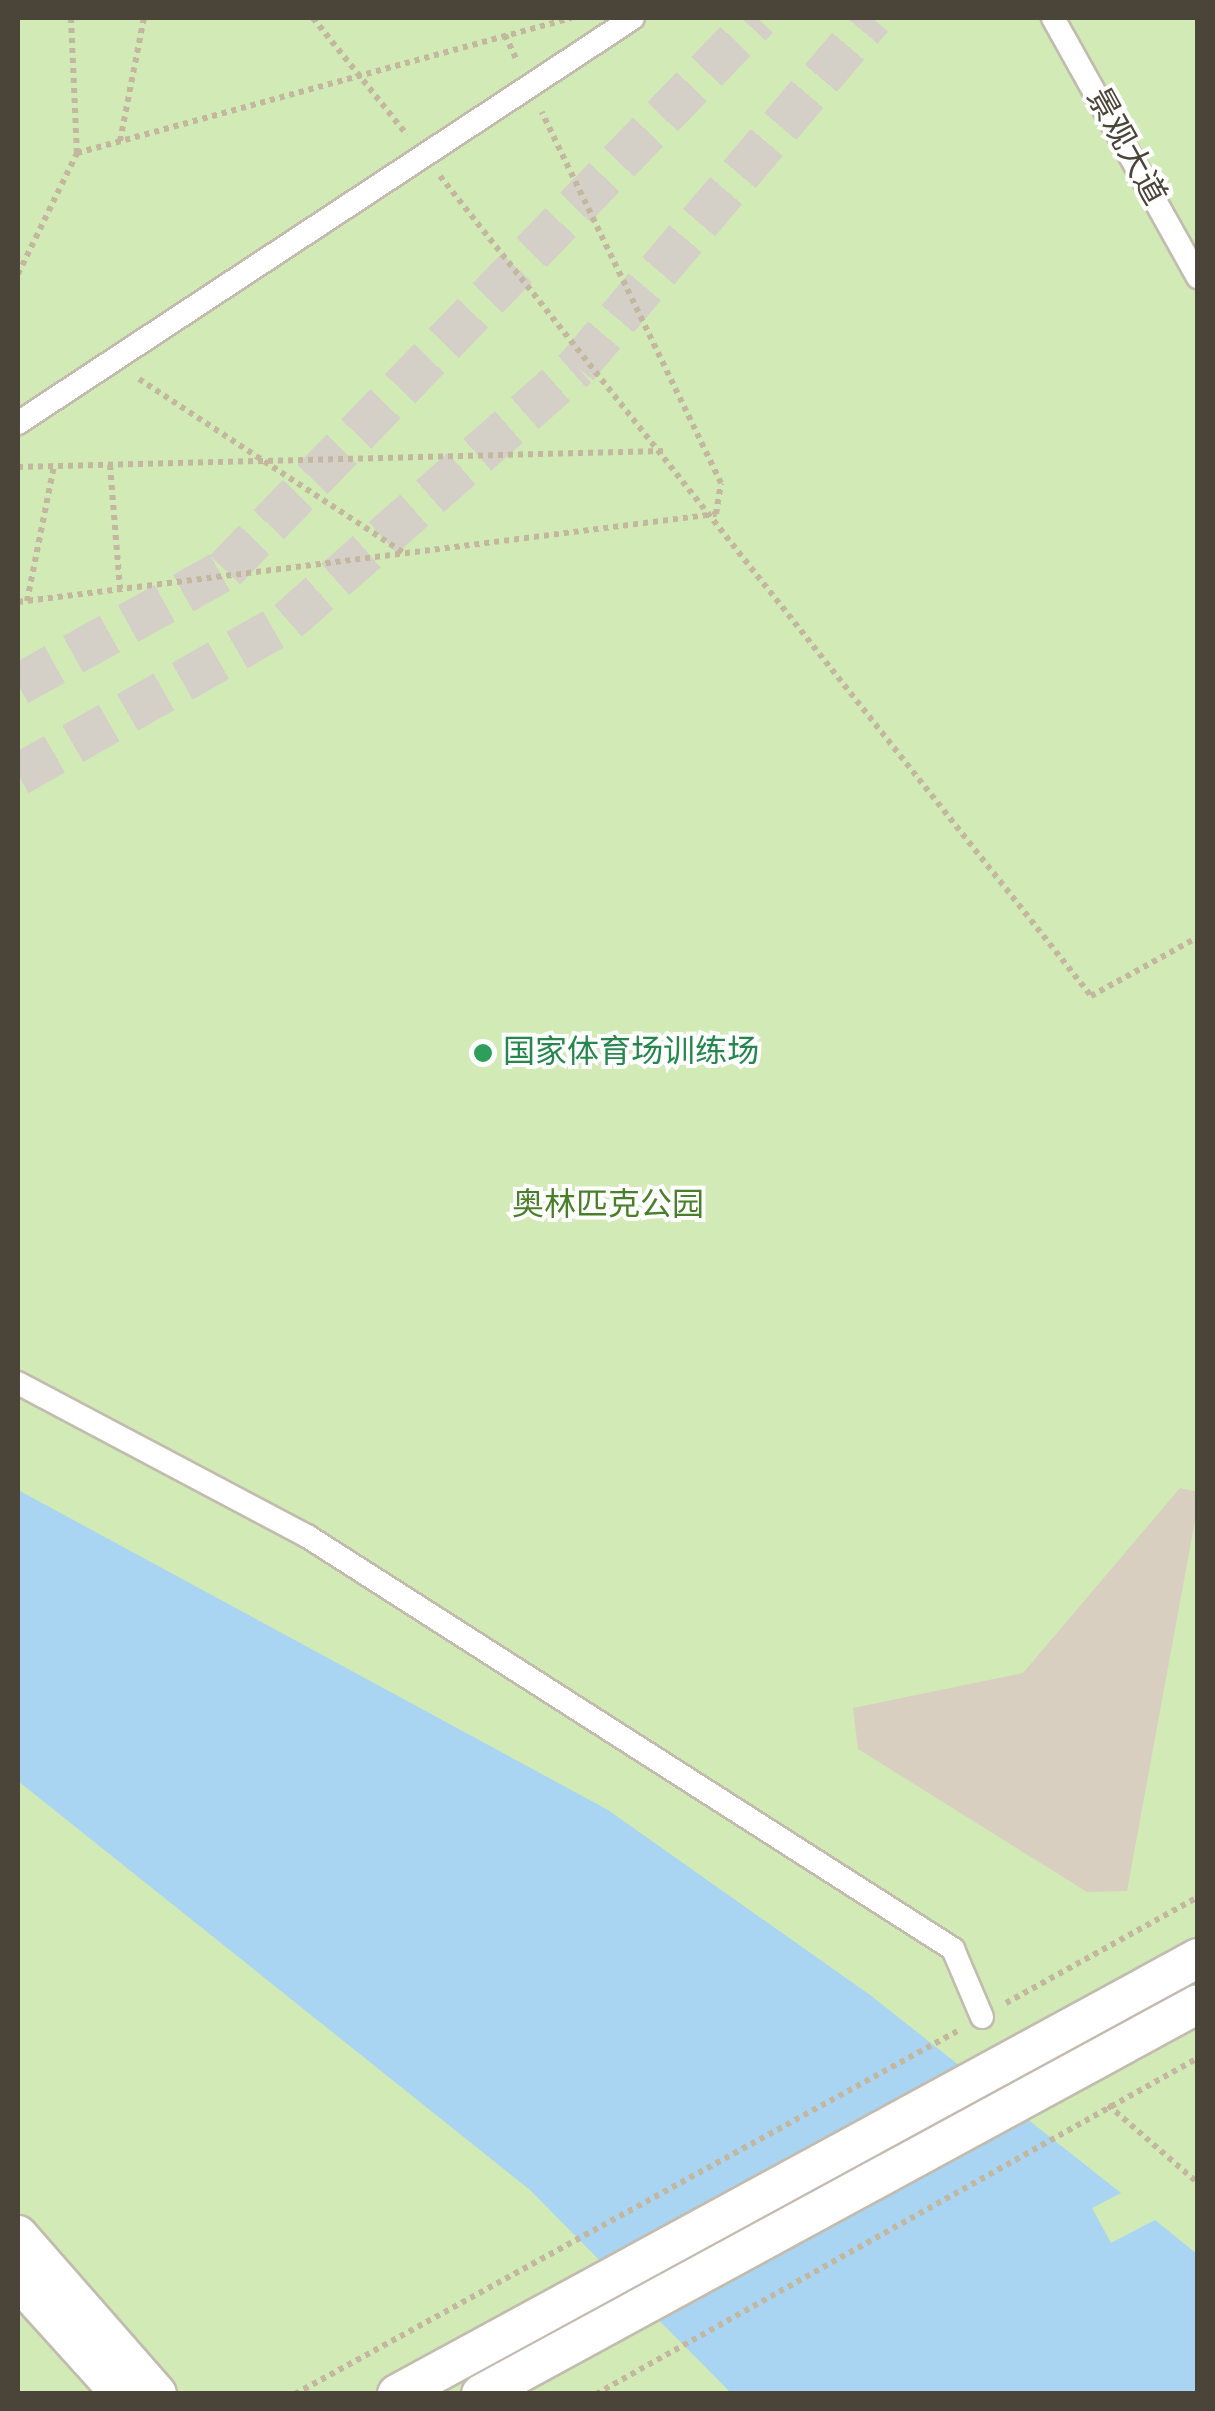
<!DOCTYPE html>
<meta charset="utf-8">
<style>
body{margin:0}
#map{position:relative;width:1215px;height:2411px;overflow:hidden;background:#f6f3ec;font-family:"Sofia Sans Condensed","Noto Sans SC",sans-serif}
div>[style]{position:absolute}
.green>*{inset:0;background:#d2eab5}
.water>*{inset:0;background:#a9d4f2}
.building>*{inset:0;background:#d8cfc1}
.secondary-tunnel>*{height:42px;margin-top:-21px;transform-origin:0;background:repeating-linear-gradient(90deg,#d4d0c8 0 42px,transparent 0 63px)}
.path>*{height:6px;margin-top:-3px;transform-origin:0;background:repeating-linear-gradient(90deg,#c4b79f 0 5px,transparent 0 10px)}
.roads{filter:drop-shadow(2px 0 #c2bbae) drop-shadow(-2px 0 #c2bbae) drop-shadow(0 2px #c2bbae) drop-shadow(0 -2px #c2bbae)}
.pedestrian>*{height:22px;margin:-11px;padding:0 11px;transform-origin:11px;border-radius:11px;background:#fff}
.tertiary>*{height:38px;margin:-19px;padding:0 19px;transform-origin:19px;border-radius:19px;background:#fff}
.dots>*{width:28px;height:28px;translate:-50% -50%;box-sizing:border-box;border:5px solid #fff;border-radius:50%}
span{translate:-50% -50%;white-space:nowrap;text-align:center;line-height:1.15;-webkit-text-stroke:8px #fff;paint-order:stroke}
.street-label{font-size:32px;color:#4b4439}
.leisure-label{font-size:32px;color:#27864d}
.left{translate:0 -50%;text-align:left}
.park-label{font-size:32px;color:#4a7f2a}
.frame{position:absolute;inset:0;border:20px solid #4b4439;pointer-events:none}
</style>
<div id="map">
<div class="green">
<div style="clip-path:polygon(18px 18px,1197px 18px,1197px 2393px,18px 2393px)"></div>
</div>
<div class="water">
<div style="clip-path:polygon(18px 1490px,608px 1810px,870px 1995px,1121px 2193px,1092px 2208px,1111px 2243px,1155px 2220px,1197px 2254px,1197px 2393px,731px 2393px,530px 2190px,18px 1781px)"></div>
</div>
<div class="building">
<div style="clip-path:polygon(1180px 1488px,1198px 1492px,1198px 1504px,1127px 1891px,1087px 1892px,858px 1749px,853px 1708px,1023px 1673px)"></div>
</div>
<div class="secondary-tunnel">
<div style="left:18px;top:685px;width:237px;rotate:-29.1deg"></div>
<div style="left:225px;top:570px;width:767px;rotate:-46deg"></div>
<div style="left:18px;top:775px;width:311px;rotate:-29.7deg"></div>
<div style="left:288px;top:621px;width:385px;rotate:-41.3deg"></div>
<div style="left:577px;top:367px;width:457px;rotate:-49.8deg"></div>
</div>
<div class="path">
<div style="left:71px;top:18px;width:135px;rotate:87.5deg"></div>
<div style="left:313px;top:18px;width:150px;rotate:51.2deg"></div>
<div style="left:505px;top:35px;width:29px;rotate:65deg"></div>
<div style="left:120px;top:141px;width:125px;rotate:-79deg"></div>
<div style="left:440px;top:176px;width:1047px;rotate:51.55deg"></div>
<div style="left:1091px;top:996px;width:122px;rotate:-28.9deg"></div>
<div style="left:18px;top:274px;width:135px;rotate:-64deg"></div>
<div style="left:77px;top:153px;width:512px;rotate:-15.28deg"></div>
<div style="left:139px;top:379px;width:317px;rotate:33.3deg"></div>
<div style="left:110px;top:465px;width:124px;rotate:85.4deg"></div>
<div style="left:18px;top:467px;width:646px;rotate:-1.42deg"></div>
<div style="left:27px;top:601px;width:138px;rotate:-78.7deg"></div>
<div style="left:18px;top:602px;width:704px;rotate:-7.19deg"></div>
<div style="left:716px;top:514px;width:31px;rotate:-81deg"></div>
<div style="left:721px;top:483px;width:412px;rotate:-115.8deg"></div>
<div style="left:1006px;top:2003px;width:219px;rotate:-28.9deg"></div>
<div style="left:1108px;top:2105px;width:119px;rotate:40.9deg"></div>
<div style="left:295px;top:2394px;width:759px;rotate:-28.72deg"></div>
<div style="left:596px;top:2394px;width:689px;rotate:-29.17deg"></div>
</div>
<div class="roads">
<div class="pedestrian">
<div style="left:1053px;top:18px;width:297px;rotate:60.8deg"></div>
<div style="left:18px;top:423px;width:736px;rotate:-33.37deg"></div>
<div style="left:18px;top:1383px;width:327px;rotate:27.9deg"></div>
<div style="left:307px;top:1536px;width:767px;rotate:32.59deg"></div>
<div style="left:953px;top:1949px;width:74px;rotate:66.9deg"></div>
</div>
<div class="tertiary">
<div style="left:18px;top:2235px;width:211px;rotate:48.8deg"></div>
<div style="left:18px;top:2280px;width:154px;rotate:47.9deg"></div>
<div style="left:397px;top:2394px;width:912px;rotate:-28.56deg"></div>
<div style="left:481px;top:2394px;width:816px;rotate:-28.54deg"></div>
</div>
</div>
<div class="dots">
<div style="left:483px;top:1053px;background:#2e9e5b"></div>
</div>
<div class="street-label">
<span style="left:1125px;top:147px;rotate:61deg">景观大道</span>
</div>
<div class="leisure-label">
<span class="left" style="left:503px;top:1053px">国家体育场训练场</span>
</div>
<div class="park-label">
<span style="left:608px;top:1206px">奥林匹克公园</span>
</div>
<div class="frame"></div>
</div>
